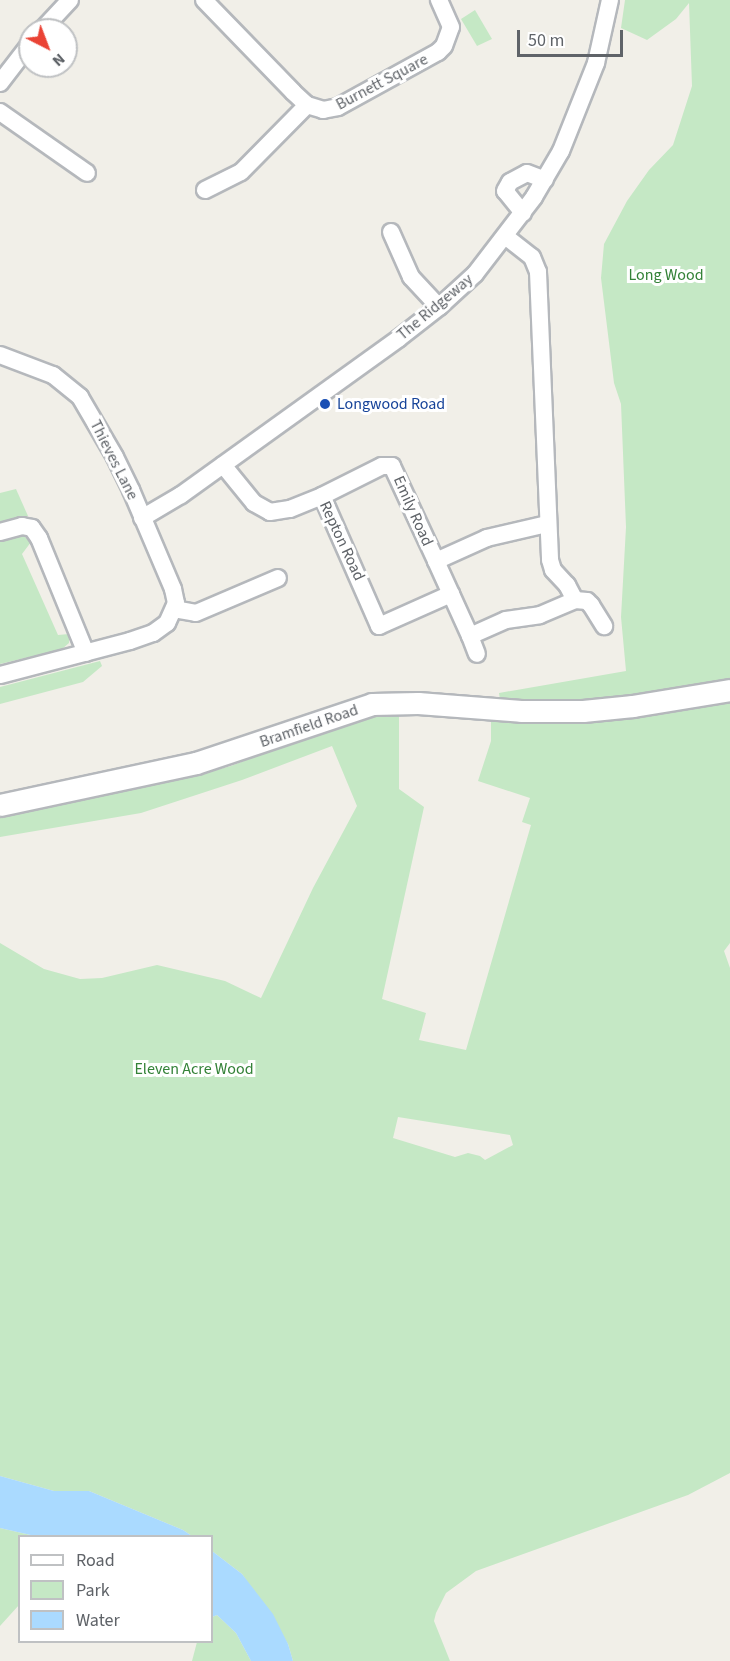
<!DOCTYPE html>
<style>
body{margin:0}
#map{position:relative;width:730px;height:1661px;overflow:hidden;background:#f1efe8;font-family:"Source Sans 3",sans-serif}
div>[style]{position:absolute}
.green>*{inset:0;background:#c5e8c5}
.water>*{inset:0;background:#aadaff}
.roads{filter:drop-shadow(2px 0 #b5b8bc) drop-shadow(-2px 0 #b5b8bc) drop-shadow(0 2px #b5b8bc) drop-shadow(0 -2px #b5b8bc)}
.minor>*{height:16px;margin:-8px;padding:0 8px;transform-origin:8px;border-radius:8px;background:#fff}
.tertiary>*{height:21px;margin:-10.5px;padding:0 10.5px;transform-origin:10.5px;border-radius:10.5px;background:#fff}
.dots>*{width:16px;height:16px;translate:-50% -50%;box-sizing:border-box;border:3px solid #fff;border-radius:50%}
span{translate:-50% -50%;white-space:nowrap;text-align:center;line-height:1.15;-webkit-text-stroke:6px #fff;paint-order:stroke}
.street-label{font-size:16px;color:#5f6368}
.park-label{font-size:16px;color:#348238}
.transit-label{font-size:16px;color:#164399}
.left{translate:0 -50%;text-align:left}
.legend{position:absolute;left:18px;top:1535px;width:195px;height:108px;box-sizing:border-box;background:#fff;border:2px solid #bfc1c3;margin:0;padding:8px 10px;list-style:none;font-size:18px;color:#5f6368}
.legend li{display:flex;align-items:center;gap:12px;height:30px}
.legend b{width:30px;border:2px solid #bfc1c3}
.north{position:absolute;left:18px;top:18px;width:60px;height:60px;box-sizing:border-box;background:#fff;border:2px solid #bfc1c3;border-radius:50%;rotate:138deg;font-size:16px;font-weight:700;line-height:24px;text-align:center;color:#5f6368}
.north::after{content:'';display:block;margin:auto;width:21px;height:27px;background:#ea4335;clip-path:polygon(50% 0,100% 100%,50% 72%,0 100%)}
.scale{position:absolute;left:517px;top:30px;width:106px;height:27px;box-sizing:border-box;border:3px solid #5f6368;border-top:0;padding-left:8px;font-size:18px;line-height:21px;white-space:nowrap;color:#5f6368;-webkit-text-stroke:4px #fff;paint-order:stroke}
</style>
<div id="map">
<div class="green">
<div style="clip-path:polygon(625px 0,730px 0,730px 680px,626px 698px,566px 703px,500px 700px,499px 693px,626px 671px,621px 617px,626px 527px,621px 404px,614px 383px,601px 278px,604px 244px,627px 201px,649px 170px,673px 145px,692px 86px,689px 3px,676px 19px,647px 40px,621px 28px)"></div>
<div style="clip-path:polygon(475px 10px,492px 39px,477px 46px,461px 19px)"></div>
<div style="clip-path:polygon(16px 489px,28px 516px,0 522px,0 493px)"></div>
<div style="clip-path:polygon(21px 534px,31px 542px,22px 554px,58px 635px,69px 634px,69px 643px,62px 649px,0 664px,0 535px)"></div>
<div style="clip-path:polygon(100px 661px,102px 666px,83px 682px,0 704px,0 687px)"></div>
<div style="clip-path:polygon(evenodd,730px 701px,730px 943px,724px 951px,730px 968px,730px 1473px,688px 1495px,476px 1571px,446px 1593px,436px 1613px,434px 1621px,450px 1661px,293px 1661px,288px 1644px,242px 1574px,212px 1551px,212px 1536px,192px 1536px,183px 1530px,89px 1491px,54px 1491px,0 1476px,0 943px,44px 969px,80px 979px,102px 978px,157px 965px,225px 981px,261px 998px,313px 888px,357px 806px,332px 746px,242px 780px,141px 813px,0 837px,0 814px,182px 779px,231px 766px,348px 720px,374px 713px,399px 712px,399px 789px,424px 807px,382px 999px,426px 1013px,419px 1040px,466px 1050px,531px 825px,522px 822px,530px 798px,478px 781px,491px 741px,491px 719px,519px 721px,593px 719px,674px 712px,730px 701px,398px 1117px,510px 1135px,513px 1145px,485px 1160px,480px 1156px,468px 1153px,455px 1157px,393px 1138px,398px 1117px)"></div>
<div style="clip-path:polygon(0 1528px,35px 1536px,20px 1536px,19px 1605px,0 1626px)"></div>
<div style="clip-path:polygon(217px 1615px,236px 1633px,251px 1661px,192px 1661px,197px 1642px,212px 1642px,212px 1617px)"></div>
</div>
<div class="water">
<div style="clip-path:polygon(0 1476px,54px 1491px,89px 1491px,183px 1530px,192px 1536px,35px 1536px,0 1528px)"></div>
<div style="clip-path:polygon(212px 1551px,242px 1574px,273px 1614px,288px 1644px,293px 1661px,251px 1661px,236px 1633px,217px 1615px,212px 1617px)"></div>
</div>
<div class="roads">
<div class="minor">
<div style="left:204px;top:0;width:128px;rotate:45.9deg"></div>
<div style="left:293px;top:92px;width:19px;rotate:43deg"></div>
<div style="left:307px;top:105px;width:17px;rotate:17deg"></div>
<div style="left:323px;top:110px;width:15px;rotate:-11deg"></div>
<div style="left:338px;top:107px;width:114px;rotate:-28.8deg"></div>
<div style="left:438px;top:52px;width:8px;rotate:-45deg"></div>
<div style="left:444px;top:46px;width:20px;rotate:-70deg"></div>
<div style="left:451px;top:27px;width:30px;rotate:-114deg"></div>
<div style="left:42px;top:30px;width:41px;rotate:-47deg"></div>
<div style="left:0;top:83px;width:49px;rotate:-52.4deg"></div>
<div style="left:0;top:112px;width:106px;rotate:35deg"></div>
<div style="left:205px;top:190px;width:40px;rotate:-26.6deg"></div>
<div style="left:241px;top:172px;width:94px;rotate:-45.4deg"></div>
<div style="left:523px;top:213px;width:28px;rotate:-129deg"></div>
<div style="left:505px;top:191px;width:10px;rotate:-61deg"></div>
<div style="left:510px;top:182px;width:19px;rotate:-28deg"></div>
<div style="left:527px;top:173px;width:19px;rotate:21deg"></div>
<div style="left:391px;top:232px;width:49px;rotate:66deg"></div>
<div style="left:411px;top:277px;width:41px;rotate:47deg"></div>
<div style="left:505px;top:236px;width:34px;rotate:38deg"></div>
<div style="left:532px;top:257px;width:16px;rotate:68deg"></div>
<div style="left:538px;top:272px;width:288px;rotate:87.6deg"></div>
<div style="left:550px;top:560px;width:10px;rotate:73deg"></div>
<div style="left:553px;top:570px;width:21px;rotate:47deg"></div>
<div style="left:567px;top:585px;width:17px;rotate:62deg"></div>
<div style="left:0;top:355px;width:57px;rotate:20.7deg"></div>
<div style="left:53px;top:375px;width:35px;rotate:39deg"></div>
<div style="left:80px;top:397px;width:69px;rotate:59.7deg"></div>
<div style="left:115px;top:457px;width:37px;rotate:64deg"></div>
<div style="left:131px;top:490px;width:108px;rotate:67deg"></div>
<div style="left:173px;top:589px;width:14px;rotate:78deg"></div>
<div style="left:176px;top:603px;width:22px;rotate:114deg"></div>
<div style="left:167px;top:623px;width:17px;rotate:144deg"></div>
<div style="left:153px;top:633px;width:24px;rotate:161deg"></div>
<div style="left:130px;top:641px;width:134px;rotate:165.3deg"></div>
<div style="left:223px;top:465px;width:49px;rotate:50.8deg"></div>
<div style="left:254px;top:503px;width:18px;rotate:29deg"></div>
<div style="left:270px;top:512px;width:20px;rotate:-9deg"></div>
<div style="left:290px;top:509px;width:35px;rotate:-22deg"></div>
<div style="left:322px;top:496px;width:142px;rotate:66.3deg"></div>
<div style="left:379px;top:626px;width:79px;rotate:-24deg"></div>
<div style="left:322px;top:496px;width:67px;rotate:-26.6deg"></div>
<div style="left:382px;top:466px;width:10px"></div>
<div style="left:392px;top:466px;width:105px;rotate:65.1deg"></div>
<div style="left:142px;top:518px;width:45px;rotate:-30.5deg"></div>
<div style="left:181px;top:495px;width:267px;rotate:-35.7deg"></div>
<div style="left:398px;top:339px;width:52px;rotate:-38deg"></div>
<div style="left:439px;top:307px;width:49px;rotate:-42.5deg"></div>
<div style="left:475px;top:274px;width:97px;rotate:-52.5deg"></div>
<div style="left:534px;top:197px;width:53px;rotate:-59.6deg"></div>
<div style="left:561px;top:151px;width:95px;rotate:-68.3deg"></div>
<div style="left:596px;top:63px;width:65px;rotate:-77.5deg"></div>
<div style="left:547px;top:524px;width:62px;rotate:166.9deg"></div>
<div style="left:487px;top:538px;width:56px;rotate:155.7deg"></div>
<div style="left:436px;top:561px;width:82px;rotate:65.6deg"></div>
<div style="left:470px;top:636px;width:39px;rotate:-24deg"></div>
<div style="left:506px;top:620px;width:34px;rotate:-8deg"></div>
<div style="left:540px;top:615px;width:38px;rotate:-23deg"></div>
<div style="left:575px;top:600px;width:12px;rotate:5deg"></div>
<div style="left:587px;top:601px;width:6px;rotate:45deg"></div>
<div style="left:591px;top:605px;width:25px;rotate:58deg"></div>
<div style="left:0;top:532px;width:23px;rotate:-15deg"></div>
<div style="left:22px;top:526px;width:10px;rotate:11deg"></div>
<div style="left:32px;top:528px;width:12px;rotate:55deg"></div>
<div style="left:39px;top:538px;width:124px;rotate:67.8deg"></div>
<div style="left:174px;top:609px;width:22px;rotate:10deg"></div>
<div style="left:196px;top:613px;width:89px;rotate:-23.1deg"></div>
<div style="left:470px;top:636px;width:19px;rotate:69deg"></div>
</div>
<div class="tertiary">
<div style="left:0;top:805px;width:200px;rotate:-12.1deg"></div>
<div style="left:196px;top:763px;width:186px;rotate:-18.5deg"></div>
<div style="left:372px;top:704px;width:46px;rotate:-1.2deg"></div>
<div style="left:418px;top:703px;width:103px;rotate:4.4deg"></div>
<div style="left:521px;top:711px;width:62px"></div>
<div style="left:583px;top:711px;width:50px;rotate:-5.7deg"></div>
<div style="left:633px;top:706px;width:98px;rotate:-9.4deg"></div>
</div>
</div>
<div class="dots">
<div style="left:325px;top:404px;background:#1a4fb4"></div>
</div>
<div class="street-label">
<span style="left:382px;top:82px;rotate:-28deg">Burnett Square</span>
<span style="left:435px;top:307px;rotate:-40deg">The Ridgeway</span>
<span style="left:114px;top:460px;rotate:63deg">Thieves Lane</span>
<span style="left:413px;top:511px;rotate:66deg">Emily Road</span>
<span style="left:342px;top:541px;rotate:65deg">Repton Road</span>
<span style="left:309px;top:726px;rotate:-19deg">Bramfield Road</span>
</div>
<div class="park-label">
<span style="left:666px;top:275px">Long Wood</span>
<span style="left:194px;top:1069px">Eleven Acre Wood</span>
</div>
<div class="transit-label">
<span class="left" style="left:337px;top:404px">Longwood Road</span>
</div>
<ul class="legend">
<li><b style="height:8px;background:#fff"></b>Road</li>
<li><b style="height:16px;background:#c5e8c5"></b>Park</li>
<li><b style="height:16px;background:#aadaff"></b>Water</li>
</ul>
<div class="north">N</div>
<div class="scale">50 m</div>
</div>
